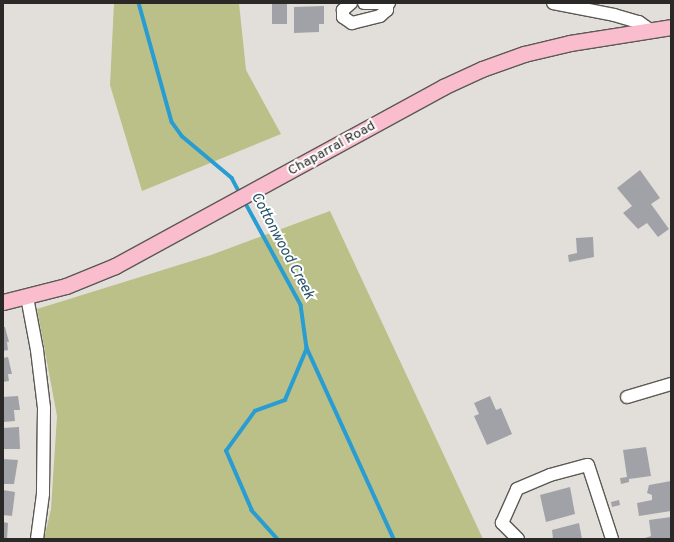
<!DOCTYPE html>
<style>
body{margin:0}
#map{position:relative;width:674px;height:542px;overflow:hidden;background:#e2dfda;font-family:Overpass,sans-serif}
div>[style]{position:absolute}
.green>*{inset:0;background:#bac087}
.stream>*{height:3.5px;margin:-1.75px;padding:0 1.75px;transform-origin:1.75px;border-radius:1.75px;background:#299dd1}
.building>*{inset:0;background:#a1a2a7}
.roads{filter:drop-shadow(1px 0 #5b5955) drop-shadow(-1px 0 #5b5955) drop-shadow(0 1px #5b5955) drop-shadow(0 -1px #5b5955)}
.minor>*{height:12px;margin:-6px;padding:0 6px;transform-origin:6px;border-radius:6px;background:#fff}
.major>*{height:15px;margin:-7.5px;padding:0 7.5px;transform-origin:7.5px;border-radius:7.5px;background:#fabdcd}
span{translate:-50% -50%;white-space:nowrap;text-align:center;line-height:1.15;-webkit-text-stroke:4px #fff;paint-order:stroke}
.street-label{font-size:14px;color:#2a2928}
.water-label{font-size:15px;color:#27536a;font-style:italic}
.frame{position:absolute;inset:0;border:4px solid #2a2928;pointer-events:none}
</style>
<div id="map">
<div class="green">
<div style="clip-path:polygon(114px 3px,239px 3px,246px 70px,281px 134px,142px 191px,110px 85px)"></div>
<div style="clip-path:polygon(330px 211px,483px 539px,44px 539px,51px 509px,57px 416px,37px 309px,211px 255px)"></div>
</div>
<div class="stream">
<div style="left:139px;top:3px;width:123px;rotate:74.5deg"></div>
<div style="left:172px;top:122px;width:17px;rotate:54deg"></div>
<div style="left:182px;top:136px;width:65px;rotate:40deg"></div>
<div style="left:232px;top:178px;width:17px;rotate:62deg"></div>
<div style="left:244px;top:200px;width:119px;rotate:61.5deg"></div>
<div style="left:301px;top:305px;width:43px;rotate:82.1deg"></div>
<div style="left:307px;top:348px;width:210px;rotate:65.5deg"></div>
<div style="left:277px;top:539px;width:38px;rotate:-132deg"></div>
<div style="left:252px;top:511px;width:65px;rotate:-113.4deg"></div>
<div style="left:226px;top:451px;width:49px;rotate:-54.1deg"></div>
<div style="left:255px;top:411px;width:32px;rotate:-20deg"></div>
<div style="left:285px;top:400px;width:56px;rotate:-67.1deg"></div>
</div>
<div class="building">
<div style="clip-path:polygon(272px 3px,287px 3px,287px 24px,272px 24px)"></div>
<div style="clip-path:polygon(324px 6px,324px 24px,319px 24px,319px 32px,294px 33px,294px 7px)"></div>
<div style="clip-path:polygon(640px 170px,660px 198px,651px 204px,669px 229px,658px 237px,647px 223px,638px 229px,623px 213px,632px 206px,617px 188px)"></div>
<div style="clip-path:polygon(593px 237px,594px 257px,569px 262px,568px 255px,577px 253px,576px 238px)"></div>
<div style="clip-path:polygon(3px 327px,5px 327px,9px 342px,7px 342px,8px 350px,3px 351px)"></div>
<div style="clip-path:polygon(8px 357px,12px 374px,8px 374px,9px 381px,3px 382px,3px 358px)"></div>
<div style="clip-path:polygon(18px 396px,20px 410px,14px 410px,15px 421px,3px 422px,3px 397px)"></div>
<div style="clip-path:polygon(490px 396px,496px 410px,501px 408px,512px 434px,487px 445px,474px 416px,479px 414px,474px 403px)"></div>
<div style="clip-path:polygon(19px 427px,20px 449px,3px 449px,3px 428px)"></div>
<div style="clip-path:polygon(646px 447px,651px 476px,629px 479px,629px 482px,621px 484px,620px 478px,627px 477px,623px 450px)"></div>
<div style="clip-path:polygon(3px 459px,18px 460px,14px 484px,3px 484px)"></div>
<div style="clip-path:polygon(671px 481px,671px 511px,639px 516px,637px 503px,652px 500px,652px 495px,647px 493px,649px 485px)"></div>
<div style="clip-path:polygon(570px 487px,575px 514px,546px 522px,540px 495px)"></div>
<div style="clip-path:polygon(3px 490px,15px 492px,12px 516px,3px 515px)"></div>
<div style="clip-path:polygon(619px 500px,620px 505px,612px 507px,611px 502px)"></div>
<div style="clip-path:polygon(671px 517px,671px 539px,642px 539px,651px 536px,649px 520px)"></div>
<div style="clip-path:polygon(3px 522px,8px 523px,7px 539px,3px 539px)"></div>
<div style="clip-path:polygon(579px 523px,582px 539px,553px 539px,552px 530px)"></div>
</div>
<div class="roads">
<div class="minor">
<div style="left:351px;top:3px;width:11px;rotate:139deg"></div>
<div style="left:343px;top:10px;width:7px;rotate:90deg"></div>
<div style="left:343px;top:17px;width:11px;rotate:34deg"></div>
<div style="left:352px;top:23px;width:29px;rotate:-14deg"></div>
<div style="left:380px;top:16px;width:9px;rotate:-41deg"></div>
<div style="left:387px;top:10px;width:7px;rotate:-90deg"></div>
<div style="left:364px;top:3px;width:25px"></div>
<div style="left:553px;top:3px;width:62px;rotate:11.1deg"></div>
<div style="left:614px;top:15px;width:26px;rotate:16deg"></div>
<div style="left:639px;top:22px;width:14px;rotate:36deg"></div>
<div style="left:27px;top:297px;width:54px;rotate:79.3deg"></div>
<div style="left:37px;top:350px;width:58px;rotate:83.1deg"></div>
<div style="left:44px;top:408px;width:86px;rotate:90.7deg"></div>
<div style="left:43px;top:494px;width:45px;rotate:97.6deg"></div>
<div style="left:627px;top:397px;width:46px;rotate:-16.5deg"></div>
<div style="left:518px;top:539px;width:23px;rotate:-135deg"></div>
<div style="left:502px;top:523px;width:37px;rotate:-66deg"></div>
<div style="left:517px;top:489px;width:36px;rotate:-23deg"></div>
<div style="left:550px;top:475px;width:39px;rotate:-15deg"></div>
<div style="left:588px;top:465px;width:78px;rotate:72deg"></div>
</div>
<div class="major">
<div style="left:3px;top:302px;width:65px;rotate:-14.3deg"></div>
<div style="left:66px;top:286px;width:53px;rotate:-22.2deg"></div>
<div style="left:115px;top:266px;width:374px;rotate:-28.6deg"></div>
<div style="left:443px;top:87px;width:43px;rotate:-24.8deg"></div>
<div style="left:482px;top:69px;width:45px;rotate:-19.7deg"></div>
<div style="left:524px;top:54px;width:47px;rotate:-13.4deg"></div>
<div style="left:570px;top:43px;width:102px;rotate:-9deg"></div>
</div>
</div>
<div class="street-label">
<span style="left:332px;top:149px;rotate:-29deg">Chaparral Road</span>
</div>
<div class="water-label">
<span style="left:282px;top:246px;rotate:62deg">Cottonwood Creek</span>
</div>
<div class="frame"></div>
</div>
